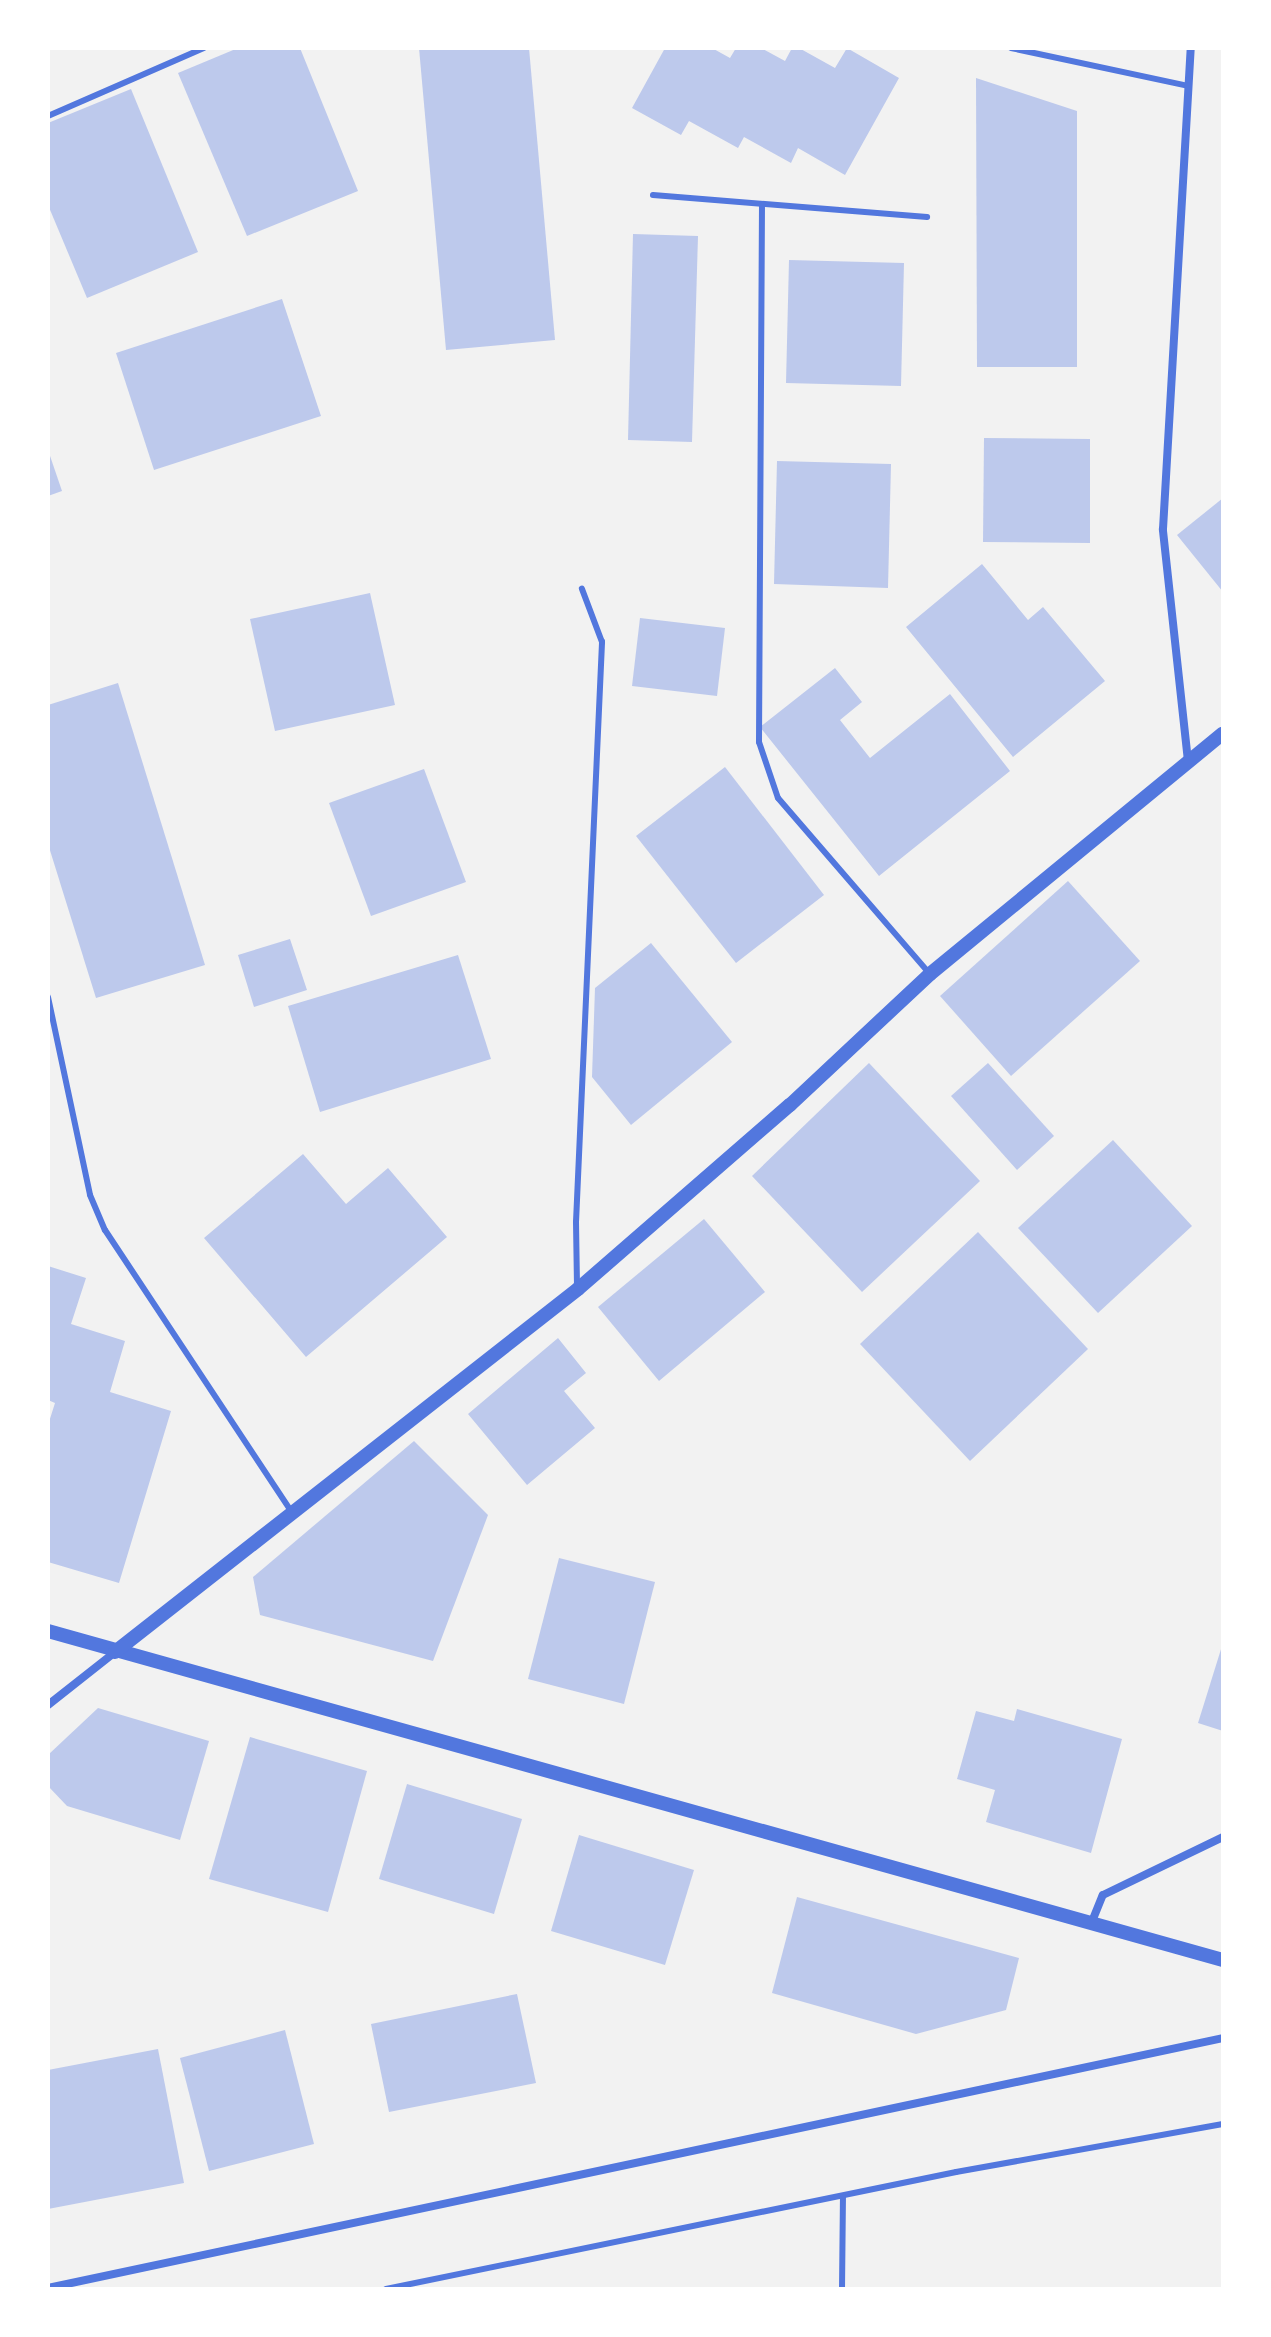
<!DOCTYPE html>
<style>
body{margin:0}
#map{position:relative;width:1271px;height:2337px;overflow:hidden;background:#f2f2f2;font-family:"PT Sans",sans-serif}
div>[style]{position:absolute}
.building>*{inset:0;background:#bdc9ec}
.service>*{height:6px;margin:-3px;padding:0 3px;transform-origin:3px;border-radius:3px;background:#5277de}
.minor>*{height:8px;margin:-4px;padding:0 4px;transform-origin:4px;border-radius:4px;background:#5277de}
.tertiary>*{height:14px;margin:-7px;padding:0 7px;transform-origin:7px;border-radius:7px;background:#5277de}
span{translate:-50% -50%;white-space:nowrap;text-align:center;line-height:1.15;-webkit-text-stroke:6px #fff;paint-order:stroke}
.frame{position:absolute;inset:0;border:50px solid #fff;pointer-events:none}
</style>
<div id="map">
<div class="building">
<div style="clip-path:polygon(238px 48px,300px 48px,358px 191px,247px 236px,178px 73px)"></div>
<div style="clip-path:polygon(419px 48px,529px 48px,555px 340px,446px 350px)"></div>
<div style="clip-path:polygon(665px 48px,712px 48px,730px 58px,736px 48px,761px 48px,785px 61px,792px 48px,799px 48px,835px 68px,847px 48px,899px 78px,845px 175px,798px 148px,791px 163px,744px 137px,738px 148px,689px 121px,681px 135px,632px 108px)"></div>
<div style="clip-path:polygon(976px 78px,1077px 111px,1077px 367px,977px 367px)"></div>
<div style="clip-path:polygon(131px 89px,198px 252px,87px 298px,48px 205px,48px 123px)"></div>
<div style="clip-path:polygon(633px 234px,698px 236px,692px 442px,628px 440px)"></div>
<div style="clip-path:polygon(789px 260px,904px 263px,901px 386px,786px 383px)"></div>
<div style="clip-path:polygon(282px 299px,321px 416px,154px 470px,116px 353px)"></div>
<div style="clip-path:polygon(984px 438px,1090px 439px,1090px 543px,983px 542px)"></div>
<div style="clip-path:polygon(48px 450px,62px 491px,48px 496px)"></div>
<div style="clip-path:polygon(777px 461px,891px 464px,888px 588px,774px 584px)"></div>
<div style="clip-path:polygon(1223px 498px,1223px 592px,1177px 535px)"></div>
<div style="clip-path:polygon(982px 564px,1028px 620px,1043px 607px,1105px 681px,1013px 757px,906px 627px)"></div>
<div style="clip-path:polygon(370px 593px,395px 705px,275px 731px,250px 619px)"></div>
<div style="clip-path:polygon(640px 618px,725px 628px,717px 696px,632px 686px)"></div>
<div style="clip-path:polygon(835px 668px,862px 702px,840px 720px,870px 758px,950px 694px,1010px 771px,879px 876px,760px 727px)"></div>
<div style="clip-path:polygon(118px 683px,205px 965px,96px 998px,48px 844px,48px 705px)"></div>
<div style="clip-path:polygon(725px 767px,824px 895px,736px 963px,636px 836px)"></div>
<div style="clip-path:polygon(424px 769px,466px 882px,371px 916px,329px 803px)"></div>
<div style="clip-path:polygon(1068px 881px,1140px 961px,1011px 1076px,940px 996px)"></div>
<div style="clip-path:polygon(290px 939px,307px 990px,254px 1007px,238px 955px)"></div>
<div style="clip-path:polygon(651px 943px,732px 1042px,631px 1125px,592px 1077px,595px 988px)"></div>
<div style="clip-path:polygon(458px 955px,491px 1059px,320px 1112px,288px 1006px)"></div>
<div style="clip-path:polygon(869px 1063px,980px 1181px,862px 1292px,752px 1176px)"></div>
<div style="clip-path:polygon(988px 1063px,1054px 1136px,1017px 1170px,951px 1096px)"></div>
<div style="clip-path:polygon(1113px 1140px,1192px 1226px,1098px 1313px,1018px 1228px)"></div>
<div style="clip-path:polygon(303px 1154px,346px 1204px,388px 1168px,447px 1237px,306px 1357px,204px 1238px)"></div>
<div style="clip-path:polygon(704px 1219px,765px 1292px,659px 1381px,598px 1307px)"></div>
<div style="clip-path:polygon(978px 1232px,1088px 1349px,970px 1461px,860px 1344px)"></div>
<div style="clip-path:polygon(48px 1266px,86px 1278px,71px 1324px,125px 1341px,110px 1392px,171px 1411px,119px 1583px,48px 1562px,48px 1425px,55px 1403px,48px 1400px)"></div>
<div style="clip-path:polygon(558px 1338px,586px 1373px,564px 1391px,595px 1428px,527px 1485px,468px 1414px)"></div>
<div style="clip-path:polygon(414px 1441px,488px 1515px,433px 1661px,260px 1615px,253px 1577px)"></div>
<div style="clip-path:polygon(559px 1558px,655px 1582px,624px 1704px,528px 1679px)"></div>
<div style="clip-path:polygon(1222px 1646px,1223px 1646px,1223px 1731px,1198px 1723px)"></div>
<div style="clip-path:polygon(98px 1708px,209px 1741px,180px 1840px,67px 1806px,48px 1786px,48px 1755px)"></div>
<div style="clip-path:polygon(1017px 1709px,1122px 1739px,1091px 1853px,986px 1822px,995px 1790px,957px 1779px,976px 1711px,1014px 1721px)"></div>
<div style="clip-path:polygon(250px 1737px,367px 1771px,328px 1912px,209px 1879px)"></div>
<div style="clip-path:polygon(407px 1784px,522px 1819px,494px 1914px,379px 1879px)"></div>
<div style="clip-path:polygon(579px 1835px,694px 1870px,665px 1965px,551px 1931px)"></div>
<div style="clip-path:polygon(797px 1897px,1019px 1958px,1006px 2010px,916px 2034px,772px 1993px)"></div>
<div style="clip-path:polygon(517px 1994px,536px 2083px,389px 2112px,371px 2024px)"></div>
<div style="clip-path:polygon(285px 2030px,314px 2144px,209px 2171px,180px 2058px)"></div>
<div style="clip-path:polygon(158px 2049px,184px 2183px,48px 2209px,48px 2070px)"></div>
</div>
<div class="service">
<div style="left:1011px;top:48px;width:181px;rotate:12.1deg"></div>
<div style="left:48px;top:116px;width:170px;rotate:-23.6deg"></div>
<div style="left:653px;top:195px;width:275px;rotate:4.6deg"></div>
<div style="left:762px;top:204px;width:538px;rotate:90.32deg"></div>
<div style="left:759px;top:742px;width:59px;rotate:71.3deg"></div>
<div style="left:778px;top:798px;width:233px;rotate:49.2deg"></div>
<div style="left:48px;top:997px;width:202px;rotate:78deg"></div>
<div style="left:90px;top:1195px;width:38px;rotate:67deg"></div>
<div style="left:105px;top:1230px;width:339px;rotate:56.5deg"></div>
<div style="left:577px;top:1286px;width:64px;rotate:-90.9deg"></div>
<div style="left:576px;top:1222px;width:581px;rotate:-87.43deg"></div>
<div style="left:602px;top:642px;width:57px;rotate:-110.7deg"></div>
<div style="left:386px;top:2289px;width:582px;rotate:-11.6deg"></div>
<div style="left:956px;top:2172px;width:271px;rotate:-10.2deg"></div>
<div style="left:842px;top:2289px;width:92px;rotate:-89.4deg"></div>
</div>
<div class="minor">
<div style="left:1188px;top:761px;width:233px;rotate:-96.2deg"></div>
<div style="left:1163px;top:529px;width:482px;rotate:-86.7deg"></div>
<div style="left:48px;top:1705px;width:85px;rotate:-38.3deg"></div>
<div style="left:1091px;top:1924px;width:31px;rotate:-68deg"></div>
<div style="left:1103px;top:1895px;width:133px;rotate:-25.8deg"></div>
<div style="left:48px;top:2288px;width:1201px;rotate:-12.01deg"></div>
</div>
<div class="tertiary">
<div style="left:48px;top:1631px;width:1220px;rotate:15.64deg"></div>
<div style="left:115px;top:1652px;width:588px;rotate:-38.1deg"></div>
<div style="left:578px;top:1289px;width:281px;rotate:-41deg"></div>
<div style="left:790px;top:1105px;width:192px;rotate:-43.1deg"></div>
<div style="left:930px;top:974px;width:379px;rotate:-39.4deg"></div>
</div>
<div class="frame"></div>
</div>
